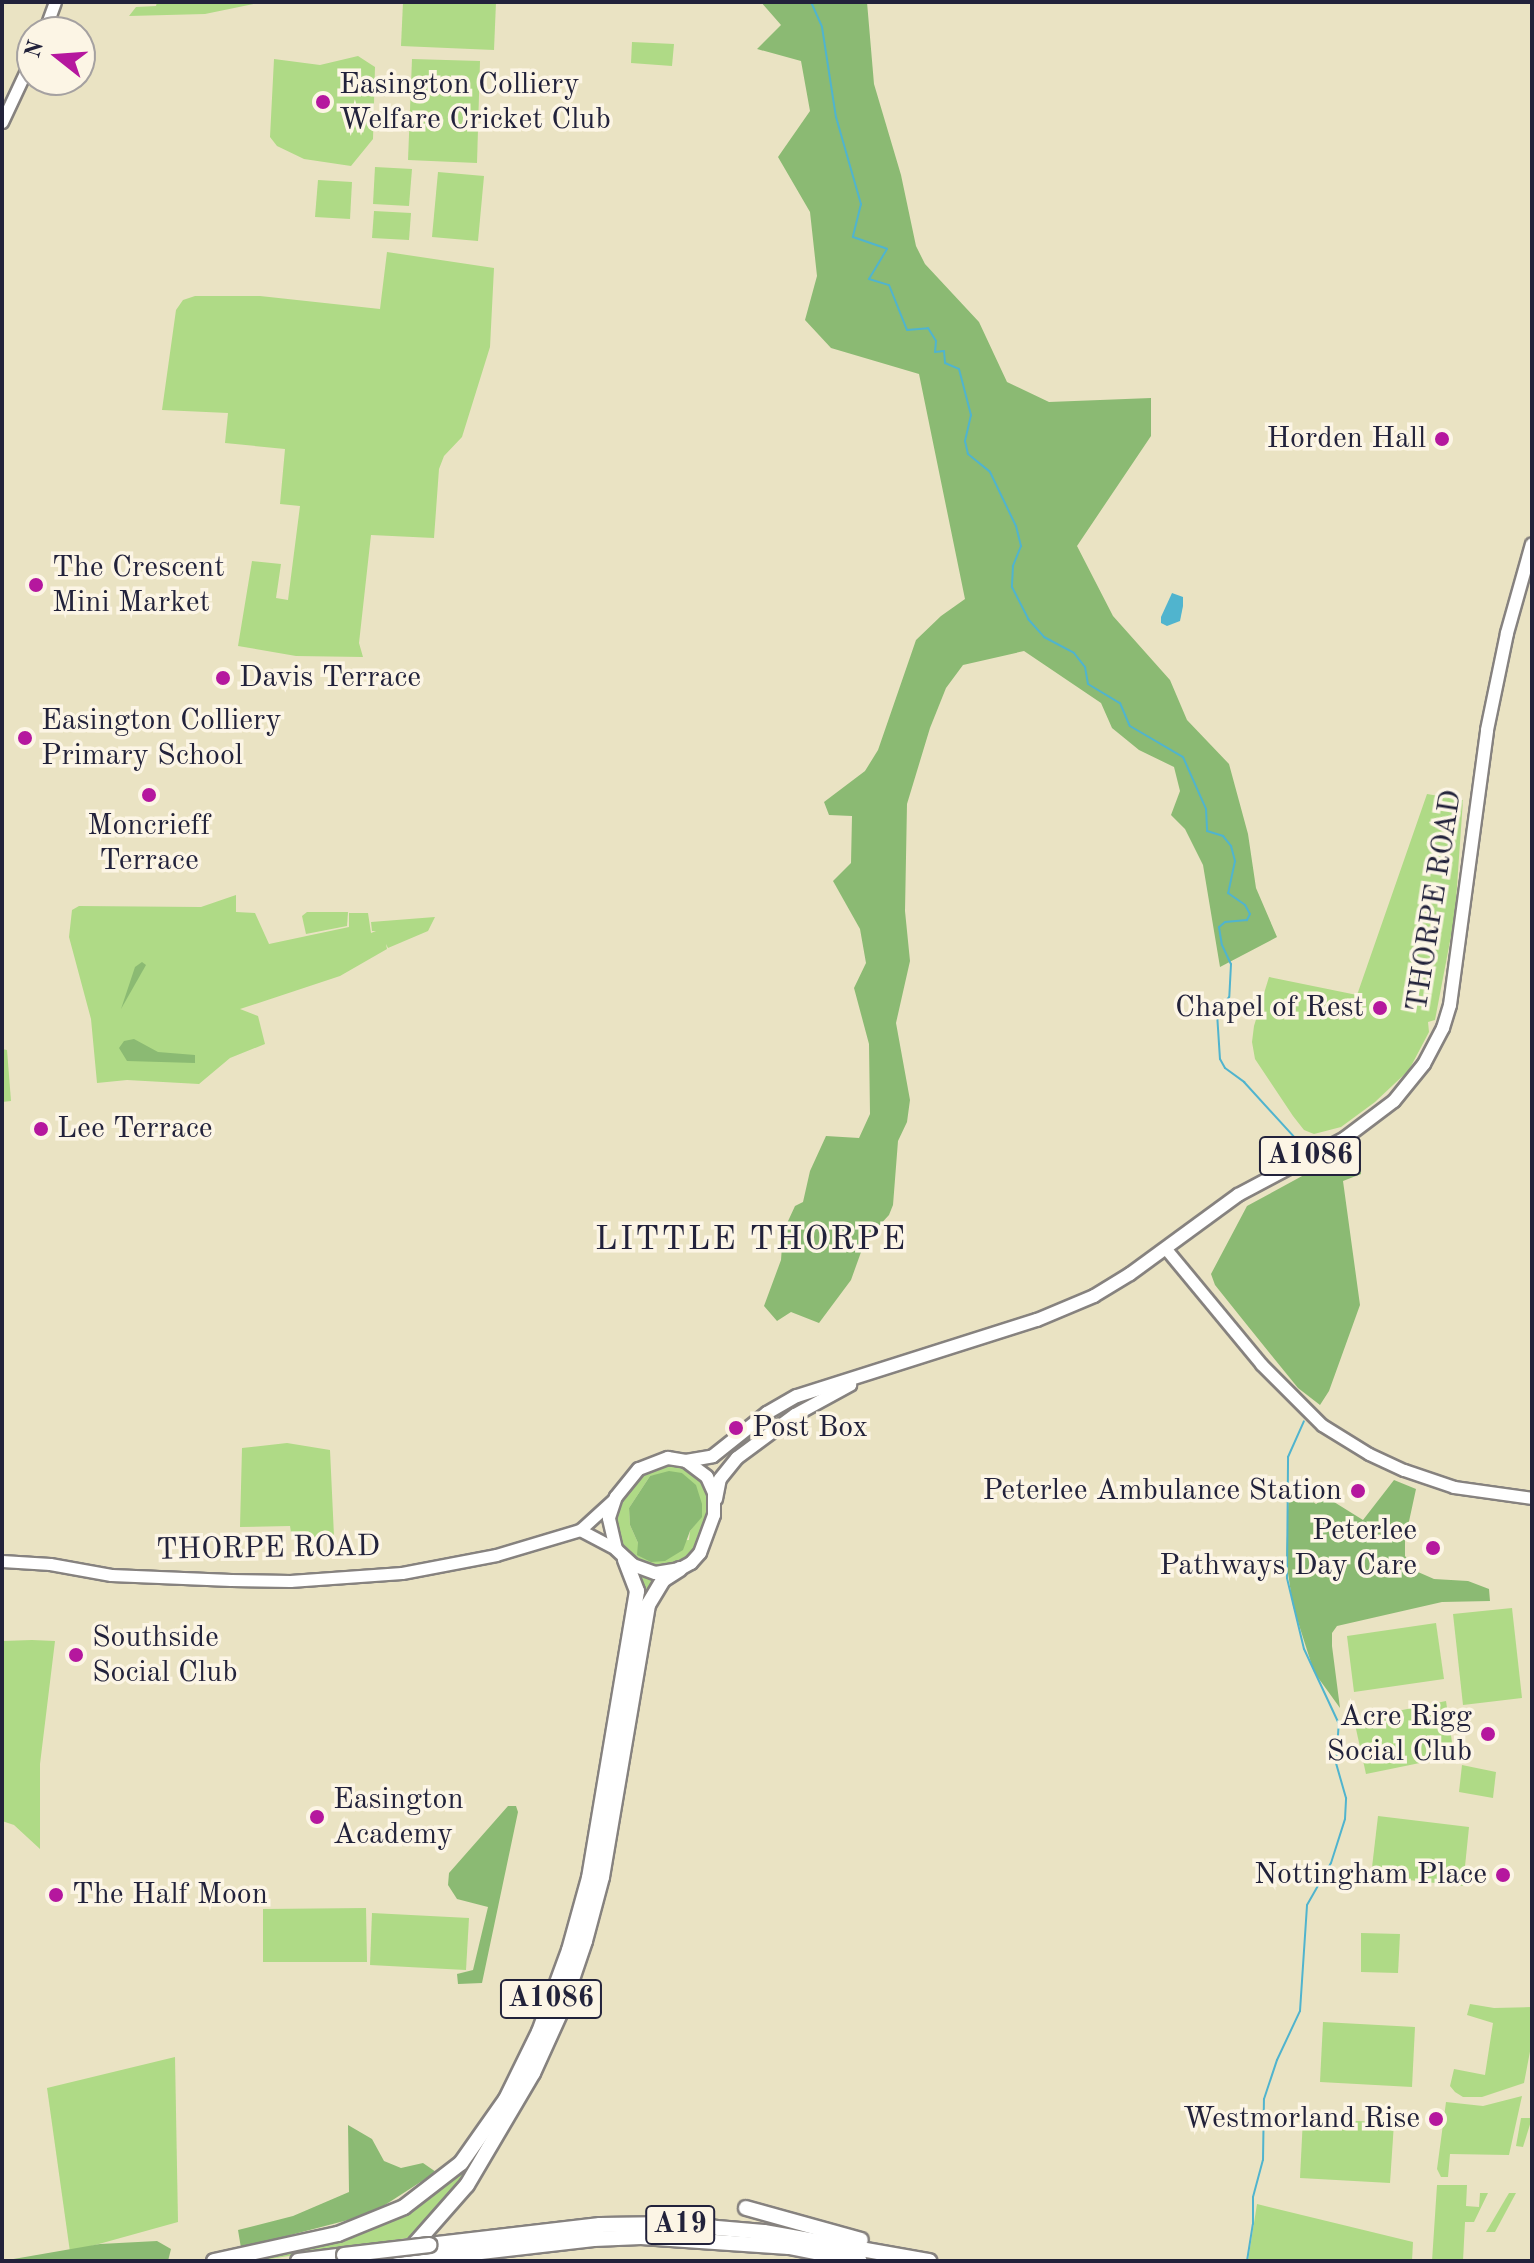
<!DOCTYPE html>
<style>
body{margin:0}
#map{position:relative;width:1534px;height:2263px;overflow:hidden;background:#eae3c3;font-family:"Old Standard TT",serif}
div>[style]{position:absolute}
.green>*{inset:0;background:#afda86}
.forest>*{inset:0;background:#8bba73}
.water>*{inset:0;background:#50b4ce}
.stream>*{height:2px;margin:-1px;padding:0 1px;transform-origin:1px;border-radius:1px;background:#50b4ce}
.roads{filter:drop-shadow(2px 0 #86827f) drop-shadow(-2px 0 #86827f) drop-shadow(0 2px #86827f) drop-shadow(0 -2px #86827f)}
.secondary>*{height:11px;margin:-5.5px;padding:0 5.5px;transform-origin:5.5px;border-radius:5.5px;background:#fff}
.primary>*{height:12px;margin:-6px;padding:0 6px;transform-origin:6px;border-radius:6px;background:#fff}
.highway>*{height:14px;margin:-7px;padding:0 7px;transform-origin:7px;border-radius:7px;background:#fff}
.bridges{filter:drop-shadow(2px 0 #86827f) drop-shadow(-2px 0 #86827f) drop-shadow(0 2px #86827f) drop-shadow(0 -2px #86827f)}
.highway-bridge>*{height:14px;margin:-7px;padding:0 7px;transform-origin:7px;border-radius:7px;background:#fff}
.dots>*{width:22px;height:22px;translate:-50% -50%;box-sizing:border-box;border:4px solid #fcf5e5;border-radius:50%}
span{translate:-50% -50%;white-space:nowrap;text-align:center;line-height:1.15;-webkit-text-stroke:7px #fcf5e5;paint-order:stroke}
.shield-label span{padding:2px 6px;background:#fcf5e5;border:2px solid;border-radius:6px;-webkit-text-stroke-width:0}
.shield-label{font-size:28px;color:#22223b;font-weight:700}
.poi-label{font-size:30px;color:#22223b}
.left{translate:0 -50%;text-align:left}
.right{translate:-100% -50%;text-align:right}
.street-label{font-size:30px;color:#22223b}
.quarter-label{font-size:34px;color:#22223b;letter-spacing:2px}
.frame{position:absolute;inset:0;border:4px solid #22223b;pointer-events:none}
.north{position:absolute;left:16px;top:16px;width:80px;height:80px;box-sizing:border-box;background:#fcf5e5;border:2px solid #a5a1a1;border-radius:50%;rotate:287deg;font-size:22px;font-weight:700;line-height:32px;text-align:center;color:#22223b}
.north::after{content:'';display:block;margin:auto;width:28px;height:36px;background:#b5179e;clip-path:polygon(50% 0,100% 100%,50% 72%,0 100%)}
</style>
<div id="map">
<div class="green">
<div style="clip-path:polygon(157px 2px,263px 2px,205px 14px,129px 16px,136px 7px,156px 6px)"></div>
<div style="clip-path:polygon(403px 2px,496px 2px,494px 50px,401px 46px)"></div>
<div style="clip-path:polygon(632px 42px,674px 44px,672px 66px,631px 63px)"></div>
<div style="clip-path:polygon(358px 56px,375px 67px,373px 139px,351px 166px,304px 159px,277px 146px,270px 137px,274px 59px,320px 65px)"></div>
<div style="clip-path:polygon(412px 59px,480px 61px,477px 163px,408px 160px)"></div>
<div style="clip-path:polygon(375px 167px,412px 169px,409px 206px,373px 204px)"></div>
<div style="clip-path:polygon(438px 172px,484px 176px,478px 241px,432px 237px)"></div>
<div style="clip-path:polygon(318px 180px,352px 182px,350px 219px,315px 217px)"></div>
<div style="clip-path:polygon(374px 211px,411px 213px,409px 240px,372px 238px)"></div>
<div style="clip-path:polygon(387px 252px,494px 268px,490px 347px,462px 437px,444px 456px,439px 469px,434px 538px,371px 535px,359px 643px,363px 657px,296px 656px,238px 646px,252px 561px,281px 564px,276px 598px,288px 600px,300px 506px,280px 504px,285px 449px,225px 443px,228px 413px,162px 410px,176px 310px,183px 300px,195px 296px,260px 296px,380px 309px)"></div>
<div style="clip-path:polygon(1427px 794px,1463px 800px,1455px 915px,1435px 1020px,1428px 1022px,1429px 1032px,1409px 1070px,1375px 1102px,1341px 1127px,1314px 1134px,1304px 1130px,1293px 1116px,1255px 1059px,1252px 1042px,1254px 1026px,1269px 977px,1357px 995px)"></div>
<div style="clip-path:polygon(236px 895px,236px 912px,255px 913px,269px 944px,349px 927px,349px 913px,368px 913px,371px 933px,376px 931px,372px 931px,371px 922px,435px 917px,428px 931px,388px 948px,386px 944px,387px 949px,340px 976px,240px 1009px,258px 1016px,265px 1044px,230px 1058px,199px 1084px,127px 1080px,97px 1083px,91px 1019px,69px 937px,72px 910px,79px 906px,201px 907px)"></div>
<div style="clip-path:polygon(307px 912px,348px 912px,347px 926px,306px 934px,302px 916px)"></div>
<div style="clip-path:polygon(2px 1049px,7px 1050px,11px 1101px,2px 1102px)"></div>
<div style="clip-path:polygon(287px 1443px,330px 1450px,334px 1536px,292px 1539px,290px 1526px,240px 1527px,242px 1448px)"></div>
<div style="clip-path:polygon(evenodd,666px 1463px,684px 1465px,700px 1476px,708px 1492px,710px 1508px,698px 1546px,685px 1561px,663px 1568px,637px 1562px,624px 1551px,616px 1535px,615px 1515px,635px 1480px,651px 1468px,666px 1463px,682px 1473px,701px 1517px,690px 1531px,689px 1540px,638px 1543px,630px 1525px,629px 1508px,650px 1476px,682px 1473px)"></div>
<div style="clip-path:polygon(638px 1574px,659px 1579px,645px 1602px,598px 1880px,557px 2012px,526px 2079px,491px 2141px,451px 2200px,420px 2236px,256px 2261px,234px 2261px,340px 2238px,382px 2224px,415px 2207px,463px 2167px,502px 2116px,536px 2049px,556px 1998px,592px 1878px,640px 1602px)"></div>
<div style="clip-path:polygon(1512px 1608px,1522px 1698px,1463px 1705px,1453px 1614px)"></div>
<div style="clip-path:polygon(1436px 1623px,1444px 1679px,1354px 1692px,1347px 1636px)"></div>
<div style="clip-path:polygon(32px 1640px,55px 1641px,40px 1764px,40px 1849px,14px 1825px,2px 1821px,2px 1641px)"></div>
<div style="clip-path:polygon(1446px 1701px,1454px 1756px,1366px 1774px,1354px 1720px)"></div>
<div style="clip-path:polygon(1462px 1765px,1496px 1772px,1493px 1798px,1459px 1792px)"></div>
<div style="clip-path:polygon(1378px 1816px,1469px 1827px,1463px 1886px,1371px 1876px)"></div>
<div style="clip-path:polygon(366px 1908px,367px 1962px,263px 1962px,263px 1909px)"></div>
<div style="clip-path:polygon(372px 1913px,469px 1918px,466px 1970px,370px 1965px)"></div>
<div style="clip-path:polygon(1361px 1933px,1400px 1934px,1398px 1973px,1361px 1972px)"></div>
<div style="clip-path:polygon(1470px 2004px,1494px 2008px,1532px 2007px,1532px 2041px,1524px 2083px,1482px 2097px,1463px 2097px,1455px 2092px,1450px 2086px,1454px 2069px,1485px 2075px,1493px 2023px,1467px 2015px)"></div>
<div style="clip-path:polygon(1323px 2022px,1415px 2027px,1412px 2087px,1320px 2082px)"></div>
<div style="clip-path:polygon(175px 2057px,178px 2222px,70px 2252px,47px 2088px)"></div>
<div style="clip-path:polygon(1522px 2096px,1509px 2155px,1450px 2154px,1448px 2177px,1441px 2177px,1437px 2169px,1446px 2102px,1483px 2106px)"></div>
<div style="clip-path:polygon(1303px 2118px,1394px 2123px,1390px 2183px,1300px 2178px)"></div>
<div style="clip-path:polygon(1521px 2118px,1532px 2118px,1523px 2147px,1516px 2146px)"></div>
<div style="clip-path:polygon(1437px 2185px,1467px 2185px,1466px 2206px,1479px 2207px,1480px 2193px,1488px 2193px,1474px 2222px,1465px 2222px,1463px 2261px,1432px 2261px)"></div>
<div style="clip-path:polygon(1509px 2193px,1516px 2193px,1495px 2232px,1486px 2232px)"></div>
<div style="clip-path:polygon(1257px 2204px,1413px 2242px,1412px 2261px,1248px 2261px)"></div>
</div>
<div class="forest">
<div style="clip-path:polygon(761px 2px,867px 2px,874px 84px,901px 175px,916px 246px,925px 264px,979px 322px,1007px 382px,1049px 402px,1151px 398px,1151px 436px,1077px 546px,1113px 616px,1170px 680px,1187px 720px,1229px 764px,1248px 834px,1256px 888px,1277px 937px,1220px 967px,1203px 865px,1185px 829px,1171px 815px,1180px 791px,1174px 767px,1139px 750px,1112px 728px,1101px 703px,1024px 651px,963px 665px,946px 688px,930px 728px,907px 804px,905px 911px,910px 961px,896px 1023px,910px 1100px,907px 1122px,898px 1141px,893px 1205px,889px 1215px,865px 1241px,851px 1280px,819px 1323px,791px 1312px,777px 1321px,764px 1306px,781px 1260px,783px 1232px,795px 1206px,803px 1202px,810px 1171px,826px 1136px,859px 1138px,870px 1114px,869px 1044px,854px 988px,866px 963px,860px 929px,833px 881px,851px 863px,852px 816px,829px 815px,824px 802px,865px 771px,878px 750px,916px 640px,941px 616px,965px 599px,919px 374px,831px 348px,805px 320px,817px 276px,810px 212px,778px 157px,810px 111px,801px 61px,757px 49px,781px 25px)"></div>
<div style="clip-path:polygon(142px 962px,146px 965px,121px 1009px,135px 967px)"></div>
<div style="clip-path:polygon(134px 1039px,158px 1052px,195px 1055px,195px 1063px,127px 1061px,119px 1048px,124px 1041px)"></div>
<div style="clip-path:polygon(1359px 1157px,1361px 1174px,1343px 1181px,1360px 1305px,1329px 1391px,1320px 1405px,1298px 1388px,1247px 1325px,1215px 1285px,1211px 1274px,1247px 1206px,1304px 1175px)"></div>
<div style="clip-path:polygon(669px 1471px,682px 1473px,696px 1485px,702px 1504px,702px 1517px,690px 1531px,683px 1550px,665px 1561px,651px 1562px,637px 1555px,638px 1543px,630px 1525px,629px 1508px,650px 1476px)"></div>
<div style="clip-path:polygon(1394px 1480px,1416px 1489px,1405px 1540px,1405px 1556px,1418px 1572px,1434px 1579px,1468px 1581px,1489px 1589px,1490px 1601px,1442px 1602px,1337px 1626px,1332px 1633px,1332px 1646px,1340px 1708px,1314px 1672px,1293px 1606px,1286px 1560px,1289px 1486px,1316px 1504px,1326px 1497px,1363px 1520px)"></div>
<div style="clip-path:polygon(508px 1806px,516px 1806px,518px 1812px,482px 1983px,458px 1984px,457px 1974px,473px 1970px,488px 1907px,457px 1899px,448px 1885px,449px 1873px)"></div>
<div style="clip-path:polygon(348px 2125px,372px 2139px,384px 2161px,401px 2168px,423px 2163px,436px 2172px,371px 2214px,241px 2248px,238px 2230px,293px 2216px,349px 2192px)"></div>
<div style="clip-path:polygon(157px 2241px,171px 2249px,168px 2261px,2px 2261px,100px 2244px)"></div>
</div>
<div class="water">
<div style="clip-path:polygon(1172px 593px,1183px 597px,1183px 606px,1180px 621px,1167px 626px,1161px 623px,1161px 617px)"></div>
</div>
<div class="stream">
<div style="left:811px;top:2px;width:27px;rotate:66deg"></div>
<div style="left:822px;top:27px;width:91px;rotate:81.2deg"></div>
<div style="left:836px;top:117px;width:91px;rotate:74deg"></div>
<div style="left:861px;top:204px;width:34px;rotate:104deg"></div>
<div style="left:853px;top:237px;width:36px;rotate:19deg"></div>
<div style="left:887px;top:249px;width:35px;rotate:121deg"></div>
<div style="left:869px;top:279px;width:21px;rotate:17deg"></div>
<div style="left:889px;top:285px;width:48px;rotate:68.2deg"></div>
<div style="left:907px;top:330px;width:21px;rotate:-5deg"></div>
<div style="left:928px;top:328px;width:15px;rotate:58deg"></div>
<div style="left:936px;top:341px;width:11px;rotate:95deg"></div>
<div style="left:935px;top:352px;width:9px;rotate:-6deg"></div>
<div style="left:944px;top:351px;width:12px;rotate:85deg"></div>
<div style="left:945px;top:363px;width:15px;rotate:23deg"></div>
<div style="left:959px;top:369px;width:48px;rotate:75.4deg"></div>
<div style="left:971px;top:415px;width:27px;rotate:103deg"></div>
<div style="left:965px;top:441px;width:13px;rotate:77deg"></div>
<div style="left:968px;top:454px;width:28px;rotate:39deg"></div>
<div style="left:990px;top:472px;width:60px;rotate:64.3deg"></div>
<div style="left:1016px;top:526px;width:21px;rotate:76deg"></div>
<div style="left:1021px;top:546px;width:22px;rotate:112deg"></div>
<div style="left:1013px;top:566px;width:21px;rotate:93deg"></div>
<div style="left:1012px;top:587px;width:36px;rotate:63deg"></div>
<div style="left:1028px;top:619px;width:24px;rotate:48deg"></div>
<div style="left:1044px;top:637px;width:34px;rotate:28deg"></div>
<div style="left:1074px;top:653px;width:18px;rotate:52deg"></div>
<div style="left:1085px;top:667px;width:17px;rotate:80deg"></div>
<div style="left:1088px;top:684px;width:37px;rotate:31deg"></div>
<div style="left:1120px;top:703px;width:25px;rotate:67deg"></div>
<div style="left:1130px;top:726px;width:61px;rotate:30.3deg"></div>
<div style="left:1183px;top:757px;width:57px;rotate:66.1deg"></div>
<div style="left:1206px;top:809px;width:22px;rotate:87deg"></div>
<div style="left:1207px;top:831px;width:17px;rotate:17deg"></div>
<div style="left:1223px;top:836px;width:13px;rotate:51deg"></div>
<div style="left:1231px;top:846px;width:16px;rotate:75deg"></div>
<div style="left:1235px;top:861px;width:33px;rotate:102deg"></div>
<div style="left:1228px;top:893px;width:21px;rotate:35deg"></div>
<div style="left:1245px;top:905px;width:10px;rotate:61deg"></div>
<div style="left:1250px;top:914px;width:7px;rotate:117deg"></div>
<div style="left:1247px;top:920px;width:22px;rotate:175deg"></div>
<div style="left:1225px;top:922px;width:8px;rotate:140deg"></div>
<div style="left:1219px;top:927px;width:18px;rotate:81deg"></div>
<div style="left:1222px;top:945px;width:21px;rotate:65deg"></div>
<div style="left:1231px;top:964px;width:33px;rotate:93deg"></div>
<div style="left:1229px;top:997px;width:20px;rotate:127deg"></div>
<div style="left:1217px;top:1013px;width:46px;rotate:86.3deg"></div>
<div style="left:1220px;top:1059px;width:10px;rotate:61deg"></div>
<div style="left:1225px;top:1068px;width:24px;rotate:36deg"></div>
<div style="left:1244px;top:1082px;width:77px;rotate:47.6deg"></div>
<div style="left:1247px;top:2261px;width:37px;rotate:-81deg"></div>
<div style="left:1253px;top:2224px;width:27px;rotate:-90deg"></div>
<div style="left:1253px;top:2197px;width:38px;rotate:-75deg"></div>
<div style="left:1263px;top:2160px;width:61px;rotate:-89.1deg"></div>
<div style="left:1264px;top:2099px;width:41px;rotate:-71.6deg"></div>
<div style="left:1277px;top:2060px;width:54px;rotate:-64.9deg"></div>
<div style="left:1300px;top:2011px;width:106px;rotate:-86.2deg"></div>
<div style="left:1307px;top:1905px;width:48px;rotate:-60.3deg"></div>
<div style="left:1331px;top:1863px;width:46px;rotate:-72.3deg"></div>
<div style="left:1345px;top:1819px;width:21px;rotate:-87deg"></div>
<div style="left:1346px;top:1798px;width:36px;rotate:-106deg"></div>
<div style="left:1336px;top:1763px;width:39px;rotate:-86deg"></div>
<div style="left:1339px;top:1724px;width:83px;rotate:-115deg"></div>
<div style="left:1304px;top:1649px;width:73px;rotate:-103.5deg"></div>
<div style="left:1287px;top:1578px;width:121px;rotate:-89.5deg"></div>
<div style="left:1288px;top:1457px;width:39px;rotate:-66deg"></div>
</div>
<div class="roads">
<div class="secondary">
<div style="left:44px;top:32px;width:32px;rotate:-70deg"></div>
<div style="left:2px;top:122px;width:71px;rotate:-64.9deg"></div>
<div style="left:1166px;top:1249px;width:149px;rotate:50.4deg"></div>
<div style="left:1261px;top:1364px;width:86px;rotate:45deg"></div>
<div style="left:1322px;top:1425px;width:55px;rotate:31.7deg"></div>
<div style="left:1369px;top:1454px;width:38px;rotate:25deg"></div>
<div style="left:1404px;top:1470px;width:53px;rotate:18.8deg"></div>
<div style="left:1454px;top:1487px;width:79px;rotate:8deg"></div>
<div style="left:580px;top:1530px;width:41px;rotate:27.8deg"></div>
<div style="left:2px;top:1561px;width:48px;rotate:3.6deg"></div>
<div style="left:50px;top:1564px;width:62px;rotate:10.2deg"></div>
<div style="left:111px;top:1575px;width:120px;rotate:2.4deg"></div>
<div style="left:231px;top:1580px;width:59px;rotate:1deg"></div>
<div style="left:290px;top:1581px;width:112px;rotate:-4.1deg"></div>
<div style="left:402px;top:1573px;width:96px;rotate:-10.8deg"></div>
<div style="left:496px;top:1555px;width:88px;rotate:-16.6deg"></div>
<div style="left:580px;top:1530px;width:46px;rotate:-42.4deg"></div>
</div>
<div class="primary">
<div style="left:668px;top:1458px;width:18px;rotate:9deg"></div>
<div style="left:686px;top:1461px;width:26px;rotate:37deg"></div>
<div style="left:707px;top:1477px;width:17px;rotate:66deg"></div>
<div style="left:714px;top:1493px;width:22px;rotate:90deg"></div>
<div style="left:714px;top:1515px;width:40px;rotate:110.2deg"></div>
<div style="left:700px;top:1553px;width:13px;rotate:132deg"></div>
<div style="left:691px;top:1563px;width:13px;rotate:151deg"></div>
<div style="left:680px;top:1569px;width:25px;rotate:171deg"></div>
<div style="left:655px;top:1573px;width:23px;rotate:-160deg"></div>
<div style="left:633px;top:1565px;width:23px;rotate:-137deg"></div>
<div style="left:616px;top:1549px;width:32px;rotate:-103deg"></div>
<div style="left:609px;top:1518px;width:22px;rotate:-72deg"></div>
<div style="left:616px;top:1497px;width:36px;rotate:-51deg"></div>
<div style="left:639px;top:1469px;width:31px;rotate:-21deg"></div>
<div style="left:686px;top:1461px;width:27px;rotate:-10deg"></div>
<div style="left:713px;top:1456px;width:69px;rotate:-38.5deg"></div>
<div style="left:767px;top:1413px;width:34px;rotate:-30deg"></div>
<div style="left:797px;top:1396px;width:252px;rotate:-17.6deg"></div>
<div style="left:1037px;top:1320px;width:62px;rotate:-22.8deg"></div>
<div style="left:1094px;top:1296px;width:42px;rotate:-31.4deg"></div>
<div style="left:1130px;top:1274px;width:134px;rotate:-36.2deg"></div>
<div style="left:1238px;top:1195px;width:121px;rotate:-28deg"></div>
<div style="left:1345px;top:1138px;width:61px;rotate:-37.1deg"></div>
<div style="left:1394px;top:1101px;width:48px;rotate:-51deg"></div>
<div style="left:1424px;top:1064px;width:41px;rotate:-62.2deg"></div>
<div style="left:1443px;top:1028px;width:24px;rotate:-73deg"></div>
<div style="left:1450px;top:1005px;width:277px;rotate:-82.3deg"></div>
<div style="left:1487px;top:730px;width:99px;rotate:-78.3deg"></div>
<div style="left:1507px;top:633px;width:92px;rotate:-74.3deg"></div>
<div style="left:716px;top:1499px;width:20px;rotate:-79deg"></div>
<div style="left:720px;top:1479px;width:27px;rotate:-51deg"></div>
<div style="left:737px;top:1458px;width:72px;rotate:-36.6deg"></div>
<div style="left:795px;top:1415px;width:63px;rotate:-28.6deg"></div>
</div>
<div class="highway">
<div style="left:746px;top:2208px;width:119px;rotate:15.5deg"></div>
<div style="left:429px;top:2245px;width:172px;rotate:-6.7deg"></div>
<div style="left:600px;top:2225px;width:74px;rotate:-0.8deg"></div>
<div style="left:674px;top:2224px;width:90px;rotate:5.1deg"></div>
<div style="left:764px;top:2232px;width:168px;rotate:10deg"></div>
<div style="left:214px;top:2261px;width:127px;rotate:-12.3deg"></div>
<div style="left:338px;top:2234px;width:71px;rotate:-22.2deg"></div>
<div style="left:404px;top:2207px;width:72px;rotate:-37.7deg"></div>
<div style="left:461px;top:2163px;width:78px;rotate:-54.9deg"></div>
<div style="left:506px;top:2099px;width:75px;rotate:-63.8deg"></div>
<div style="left:539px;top:2032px;width:87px;rotate:-69.9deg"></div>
<div style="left:569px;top:1950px;width:75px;rotate:-74.5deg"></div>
<div style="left:589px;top:1878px;width:291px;rotate:-80.5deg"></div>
<div style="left:637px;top:1591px;width:34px;rotate:-111deg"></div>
<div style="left:298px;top:2261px;width:46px;rotate:-7.4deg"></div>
<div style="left:400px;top:2261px;width:101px;rotate:-48.6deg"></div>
<div style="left:467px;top:2185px;width:130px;rotate:-59.5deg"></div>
<div style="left:533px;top:2073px;width:70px;rotate:-65.6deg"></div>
<div style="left:562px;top:2009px;width:72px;rotate:-71.3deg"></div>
<div style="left:585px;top:1941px;width:66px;rotate:-75.1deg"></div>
<div style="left:602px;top:1877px;width:276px;rotate:-80.4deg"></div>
<div style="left:648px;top:1605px;width:29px;rotate:-59deg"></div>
<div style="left:663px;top:1580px;width:20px;rotate:-33deg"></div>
<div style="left:403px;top:2261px;width:192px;rotate:-6.6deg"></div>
<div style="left:594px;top:2239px;width:47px;rotate:-2.4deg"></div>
<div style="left:641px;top:2237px;width:148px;rotate:3.9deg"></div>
<div style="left:789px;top:2247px;width:72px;rotate:11.2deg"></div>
</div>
</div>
<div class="bridges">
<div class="highway-bridge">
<div style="left:344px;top:2255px;width:86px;rotate:-6.7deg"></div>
</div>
</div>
<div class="dots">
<div style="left:323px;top:102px;background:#b5179e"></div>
<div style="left:1442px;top:439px;background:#b5179e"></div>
<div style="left:36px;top:585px;background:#b5179e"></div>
<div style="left:223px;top:678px;background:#b5179e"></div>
<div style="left:25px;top:738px;background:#b5179e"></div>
<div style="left:149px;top:795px;background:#b5179e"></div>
<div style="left:1380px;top:1008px;background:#b5179e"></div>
<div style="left:41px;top:1129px;background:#b5179e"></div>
<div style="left:736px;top:1428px;background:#b5179e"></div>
<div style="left:1358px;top:1491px;background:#b5179e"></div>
<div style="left:1433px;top:1548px;background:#b5179e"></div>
<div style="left:76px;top:1655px;background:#b5179e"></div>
<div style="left:1488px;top:1734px;background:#b5179e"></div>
<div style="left:317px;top:1817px;background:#b5179e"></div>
<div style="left:1503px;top:1875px;background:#b5179e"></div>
<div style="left:56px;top:1895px;background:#b5179e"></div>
<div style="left:1436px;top:2119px;background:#b5179e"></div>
</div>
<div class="shield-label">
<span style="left:1310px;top:1156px">A1086</span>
<span style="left:551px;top:1999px">A1086</span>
<span style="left:680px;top:2225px">A19</span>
</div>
<div class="poi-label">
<span class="left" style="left:339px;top:102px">Easington Colliery<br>Welfare Cricket Club</span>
<span class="right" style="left:1426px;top:439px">Horden Hall</span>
<span class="left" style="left:52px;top:585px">The Crescent<br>Mini Market</span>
<span class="left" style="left:239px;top:678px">Davis Terrace</span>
<span class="left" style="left:41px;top:738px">Easington Colliery<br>Primary School</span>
<span style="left:149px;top:843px">Moncrieff<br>Terrace</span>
<span class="right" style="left:1364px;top:1008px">Chapel of Rest</span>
<span class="left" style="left:57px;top:1129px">Lee Terrace</span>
<span class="left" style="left:752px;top:1428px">Post Box</span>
<span class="right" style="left:1342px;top:1491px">Peterlee Ambulance Station</span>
<span class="right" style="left:1417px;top:1548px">Peterlee<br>Pathways Day Care</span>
<span class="left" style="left:92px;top:1655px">Southside<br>Social Club</span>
<span class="right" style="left:1472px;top:1734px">Acre Rigg<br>Social Club</span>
<span class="left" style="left:333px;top:1817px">Easington<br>Academy</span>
<span class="right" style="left:1487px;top:1875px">Nottingham Place</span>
<span class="left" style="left:72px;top:1895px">The Half Moon</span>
<span class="right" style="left:1420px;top:2119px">Westmorland Rise</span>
</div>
<div class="street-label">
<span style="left:1435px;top:901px;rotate:-81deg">THORPE ROAD</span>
<span style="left:268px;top:1549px;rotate:-1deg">THORPE ROAD</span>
</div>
<div class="quarter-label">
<span style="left:751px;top:1241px">LITTLE THORPE</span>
</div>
<div class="frame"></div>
<div class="north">N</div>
</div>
